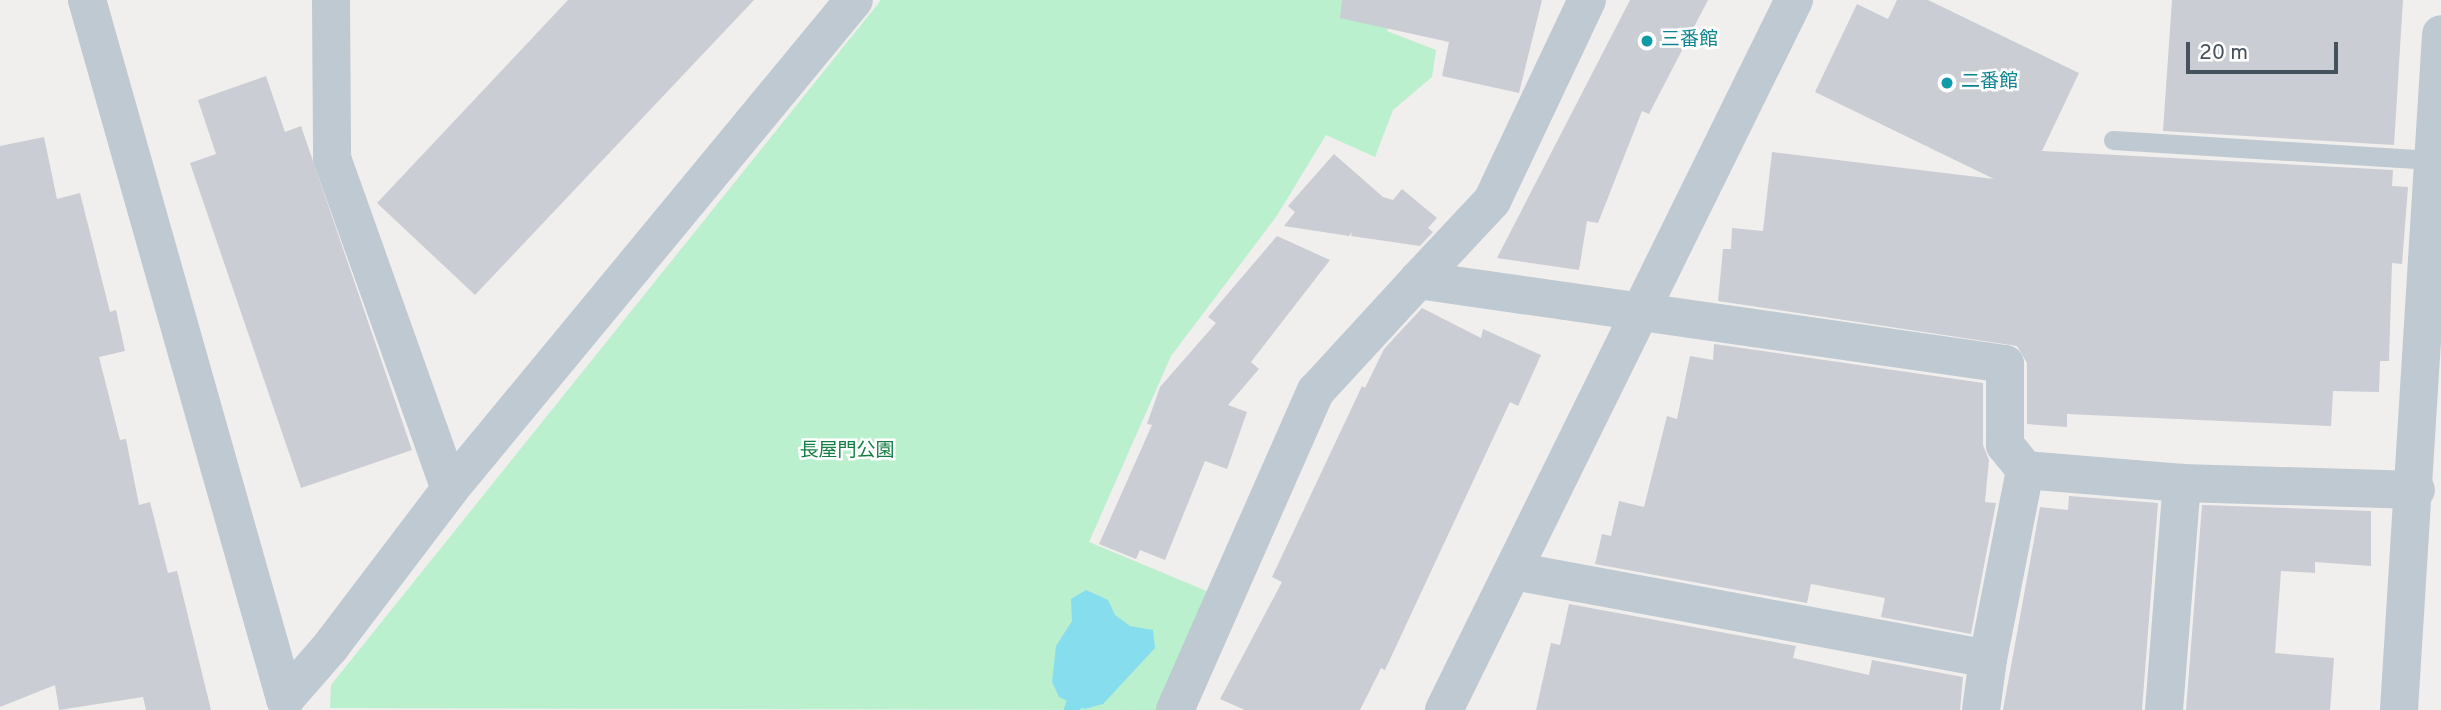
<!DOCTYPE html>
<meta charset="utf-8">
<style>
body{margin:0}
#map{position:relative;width:2441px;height:710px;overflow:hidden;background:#f1eeee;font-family:Overpass,"Noto Sans JP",sans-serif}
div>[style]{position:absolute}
.green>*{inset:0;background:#baf0cd}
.water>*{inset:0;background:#86ddee}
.stream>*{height:16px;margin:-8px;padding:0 8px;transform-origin:8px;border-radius:8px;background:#86ddee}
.building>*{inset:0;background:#cacdd3}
.service>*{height:19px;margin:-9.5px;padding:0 9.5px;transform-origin:9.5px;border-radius:9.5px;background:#bec9d1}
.minor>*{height:38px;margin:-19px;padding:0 19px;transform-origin:19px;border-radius:19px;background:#bec9d1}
.tertiary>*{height:38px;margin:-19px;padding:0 19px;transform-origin:19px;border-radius:19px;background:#bec9d1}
.dots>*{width:19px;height:19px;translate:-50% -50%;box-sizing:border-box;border:4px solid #fff;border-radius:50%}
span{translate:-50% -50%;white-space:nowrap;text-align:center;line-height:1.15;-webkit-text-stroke:5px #fff;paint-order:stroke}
.culture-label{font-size:19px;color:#0d838f}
.left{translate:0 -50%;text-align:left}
.park-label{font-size:19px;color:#147f45}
.scale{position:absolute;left:2186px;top:42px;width:152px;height:32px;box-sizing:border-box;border:4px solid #45525c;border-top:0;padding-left:9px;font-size:21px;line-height:24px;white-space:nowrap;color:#45525c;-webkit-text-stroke:5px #fff;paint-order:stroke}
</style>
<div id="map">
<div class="green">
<div style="clip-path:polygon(881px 0,1400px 0,1387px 31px,1436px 50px,1432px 77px,1393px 110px,1375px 157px,1326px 135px,1276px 217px,1171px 356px,1089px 542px,1209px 592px,1160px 710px,330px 708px,331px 685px)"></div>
</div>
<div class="water">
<div style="clip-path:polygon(1086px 590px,1108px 600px,1115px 615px,1130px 626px,1153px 630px,1155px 648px,1103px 704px,1084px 709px,1059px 697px,1052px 682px,1056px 646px,1072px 621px,1071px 599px)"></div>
</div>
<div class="stream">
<div style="left:1072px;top:710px;width:6px;rotate:-72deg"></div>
</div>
<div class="building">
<div style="clip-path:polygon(568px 0,754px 0,475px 295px,377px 203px)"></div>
<div style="clip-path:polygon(1342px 0,1542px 0,1519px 93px,1442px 76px,1449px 42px,1340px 18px)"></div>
<div style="clip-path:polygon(1630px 0,1708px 0,1649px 114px,1642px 111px,1598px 223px,1587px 221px,1579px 270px,1497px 258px)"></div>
<div style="clip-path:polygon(1897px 0,1928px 0,2079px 73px,2042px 151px,2393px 170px,2392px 186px,2408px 187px,2402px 264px,2392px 263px,2389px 361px,2380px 361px,2379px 392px,2333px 391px,2331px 426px,2067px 414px,2067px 427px,2027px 424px,2027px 363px,2017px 346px,1718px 301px,1723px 249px,1731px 249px,1732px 228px,1763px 231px,1772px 152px,1994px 179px,1815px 92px,1857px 4px,1888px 19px)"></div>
<div style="clip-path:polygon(2172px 0,2403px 0,2394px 145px,2163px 131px)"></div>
<div style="clip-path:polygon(266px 76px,285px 132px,301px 126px,412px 450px,301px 488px,190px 163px,216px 154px,198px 100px)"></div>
<div style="clip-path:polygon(44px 137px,57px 199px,80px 193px,110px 312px,116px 310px,125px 351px,99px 357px,120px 440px,126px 439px,139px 505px,150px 502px,168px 573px,177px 571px,211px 710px,146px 710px,143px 697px,59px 710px,55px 685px,0 707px,0 146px)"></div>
<div style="clip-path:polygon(1334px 154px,1383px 197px,1393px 200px,1402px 189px,1437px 218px,1428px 228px,1433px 232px,1420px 246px,1351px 236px,1352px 232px,1349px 236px,1284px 226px,1295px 212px,1288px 206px)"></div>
<div style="clip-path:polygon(1277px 236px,1330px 260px,1251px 362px,1259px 369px,1228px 405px,1247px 412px,1227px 469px,1205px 461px,1165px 560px,1140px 550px,1136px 559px,1099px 544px,1152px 425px,1147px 424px,1160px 387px,1216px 323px,1208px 317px)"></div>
<div style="clip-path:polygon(1422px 308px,1481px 338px,1483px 329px,1541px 355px,1518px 406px,1510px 402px,1385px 670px,1381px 668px,1360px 710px,1245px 710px,1220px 699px,1282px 582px,1272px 577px,1362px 386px,1365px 388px,1384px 349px)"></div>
<div style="clip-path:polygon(1714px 344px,1983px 383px,1983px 445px,1989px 460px,1985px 502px,1996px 503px,1971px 634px,1881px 617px,1885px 598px,1811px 584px,1807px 603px,1595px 564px,1602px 534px,1611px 536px,1619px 501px,1644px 507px,1667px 416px,1677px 419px,1690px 356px,1713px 360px)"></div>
<div style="clip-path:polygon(2069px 496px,2158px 503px,2142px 710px,2003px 710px,2040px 507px,2068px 510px)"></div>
<div style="clip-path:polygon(2202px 505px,2371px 511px,2371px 566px,2315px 562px,2315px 573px,2281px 571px,2275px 653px,2334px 658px,2330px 710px,2186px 710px)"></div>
<div style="clip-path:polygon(1569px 604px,1796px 646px,1793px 658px,1869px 675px,1872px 660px,1963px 677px,1960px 710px,1536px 710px,1551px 643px,1560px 645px)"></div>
</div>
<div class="service">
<div style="left:2113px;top:140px;width:319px;rotate:3.6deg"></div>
</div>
<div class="minor">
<div style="left:331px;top:0;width:158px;rotate:89.6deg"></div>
<div style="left:332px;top:158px;width:351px;rotate:70.4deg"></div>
<div style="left:1418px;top:280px;width:108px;rotate:-46.9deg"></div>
<div style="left:1492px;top:201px;width:222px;rotate:-64.7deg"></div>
<div style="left:1514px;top:571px;width:482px;rotate:10.5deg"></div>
<div style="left:1988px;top:659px;width:51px;rotate:97.8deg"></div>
<div style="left:1988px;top:659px;width:193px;rotate:-78.9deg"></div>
<div style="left:1175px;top:710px;width:349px;rotate:-66.2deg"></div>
<div style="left:1316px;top:391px;width:151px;rotate:-47.4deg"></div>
<div style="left:1418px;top:280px;width:593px;rotate:8.14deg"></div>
<div style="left:2005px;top:364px;width:81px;rotate:90deg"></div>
<div style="left:2005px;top:445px;width:32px;rotate:51deg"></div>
<div style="left:2025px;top:470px;width:158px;rotate:4.7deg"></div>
<div style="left:2182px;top:483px;width:234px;rotate:1.7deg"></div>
<div style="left:1444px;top:710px;width:792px;rotate:-63.76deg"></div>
<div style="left:2164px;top:710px;width:228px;rotate:-85.5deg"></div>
<div style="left:2399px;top:710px;width:677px;rotate:-86.44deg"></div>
</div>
<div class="tertiary">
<div style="left:87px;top:0;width:727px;rotate:74.18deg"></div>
<div style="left:285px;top:699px;width:70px;rotate:-49deg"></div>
<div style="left:331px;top:646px;width:197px;rotate:-52.8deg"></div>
<div style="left:450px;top:489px;width:634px;rotate:-50.44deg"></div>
</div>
<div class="dots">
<div style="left:1647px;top:41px;background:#0f9aa8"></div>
<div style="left:1947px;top:83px;background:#0f9aa8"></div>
</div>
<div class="culture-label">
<span class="left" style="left:1661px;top:41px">三番館</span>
<span class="left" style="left:1961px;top:83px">二番館</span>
</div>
<div class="park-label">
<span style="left:847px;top:452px">長屋門公園</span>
</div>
<div class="scale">20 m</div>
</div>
